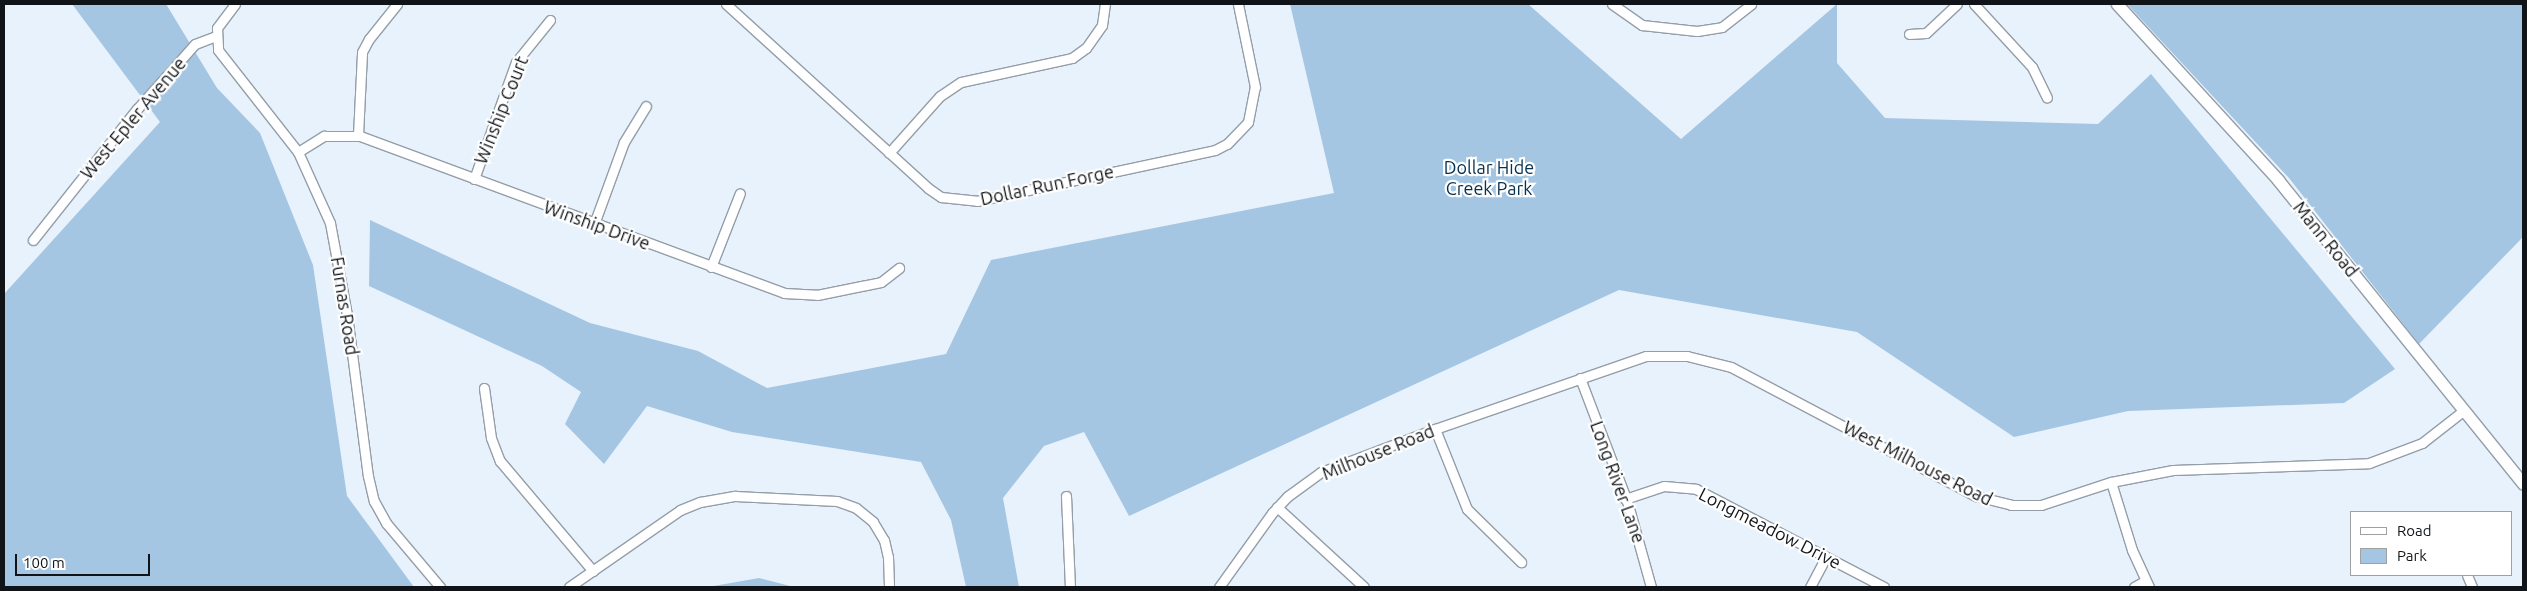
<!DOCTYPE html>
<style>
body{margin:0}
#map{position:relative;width:2527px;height:591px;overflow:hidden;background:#e7f2fc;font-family:Ubuntu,sans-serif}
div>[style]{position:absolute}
.green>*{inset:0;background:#a5c6e3}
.roads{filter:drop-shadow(1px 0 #949ea8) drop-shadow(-1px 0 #949ea8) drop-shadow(0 1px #949ea8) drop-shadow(0 -1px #949ea8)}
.minor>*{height:9px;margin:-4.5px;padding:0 4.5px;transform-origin:4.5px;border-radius:4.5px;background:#fff}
.secondary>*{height:11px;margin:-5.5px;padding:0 5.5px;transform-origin:5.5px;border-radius:5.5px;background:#fff}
span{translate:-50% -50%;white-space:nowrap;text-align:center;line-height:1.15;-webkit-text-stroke:4.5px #fff;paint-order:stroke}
.street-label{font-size:18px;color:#101418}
.park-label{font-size:18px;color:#06314f}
.frame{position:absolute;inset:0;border:5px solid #101418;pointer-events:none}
.legend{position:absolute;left:2350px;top:511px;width:162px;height:65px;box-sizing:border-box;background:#fff;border:1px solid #9fa1a3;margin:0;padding:6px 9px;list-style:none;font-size:15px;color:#101418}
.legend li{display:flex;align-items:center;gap:10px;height:25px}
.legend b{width:25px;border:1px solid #9fa1a3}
.scale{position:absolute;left:15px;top:554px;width:135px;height:22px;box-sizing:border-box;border:2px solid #101418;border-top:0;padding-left:6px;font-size:15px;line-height:18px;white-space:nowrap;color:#101418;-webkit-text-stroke:4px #fff;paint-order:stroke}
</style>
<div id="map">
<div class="green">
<div style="clip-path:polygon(72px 4px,166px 4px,217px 88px,260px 133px,313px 265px,347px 496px,414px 587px,4px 587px,4px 294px,160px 122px)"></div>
<div style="clip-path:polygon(1290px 4px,1528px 4px,1681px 139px,1837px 4px,1837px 63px,1885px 118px,2098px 124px,2151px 74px,2395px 369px,2344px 403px,2128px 411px,2014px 437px,1857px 332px,1619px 290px,1129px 516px,1084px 432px,1044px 446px,1003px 498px,1019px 587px,966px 587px,951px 520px,921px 462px,732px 432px,647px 406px,604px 464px,565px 424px,581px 392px,542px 366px,369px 286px,370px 220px,590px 323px,698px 351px,767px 388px,946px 354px,991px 260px,1334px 193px)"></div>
<div style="clip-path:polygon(2127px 4px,2523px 4px,2523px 237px,2419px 344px,2289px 178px)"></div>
<div style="clip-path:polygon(759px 578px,794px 587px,708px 587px)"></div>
</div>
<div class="roads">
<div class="minor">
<div style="left:235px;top:4px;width:30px;rotate:127deg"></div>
<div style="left:217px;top:28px;width:22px;rotate:87deg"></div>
<div style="left:218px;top:50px;width:130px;rotate:51.9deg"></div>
<div style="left:298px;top:152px;width:78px;rotate:65.7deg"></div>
<div style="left:330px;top:223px;width:94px;rotate:79.5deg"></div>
<div style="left:347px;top:315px;width:162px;rotate:82.6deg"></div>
<div style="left:368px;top:476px;width:26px;rotate:77deg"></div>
<div style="left:374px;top:501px;width:26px;rotate:61deg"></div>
<div style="left:387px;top:524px;width:82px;rotate:49.9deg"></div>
<div style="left:726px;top:4px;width:273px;rotate:42.3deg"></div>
<div style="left:928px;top:188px;width:16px;rotate:35deg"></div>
<div style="left:941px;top:197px;width:36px;rotate:6deg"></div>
<div style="left:977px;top:201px;width:243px;rotate:-12.1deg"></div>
<div style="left:1215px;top:150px;width:13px;rotate:-27deg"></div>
<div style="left:1227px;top:144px;width:30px;rotate:-46deg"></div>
<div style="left:1248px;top:122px;width:36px;rotate:-79deg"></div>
<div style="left:1255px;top:87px;width:85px;rotate:-101.6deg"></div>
<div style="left:1612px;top:4px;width:37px;rotate:35deg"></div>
<div style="left:1642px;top:25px;width:55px;rotate:6.2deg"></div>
<div style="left:1697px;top:31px;width:25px;rotate:-9deg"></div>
<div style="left:1722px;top:27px;width:37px;rotate:-38deg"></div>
<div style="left:1974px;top:4px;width:86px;rotate:47.4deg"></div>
<div style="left:2032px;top:67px;width:34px;rotate:64deg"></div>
<div style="left:1909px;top:34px;width:17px;rotate:-3deg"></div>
<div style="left:1926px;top:33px;width:42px;rotate:-43.1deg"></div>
<div style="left:358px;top:135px;width:83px;rotate:-87.2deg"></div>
<div style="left:362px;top:52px;width:15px;rotate:-62deg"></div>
<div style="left:369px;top:39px;width:45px;rotate:-51.3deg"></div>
<div style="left:298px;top:152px;width:31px;rotate:-32deg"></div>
<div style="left:324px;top:136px;width:36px"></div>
<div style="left:360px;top:136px;width:452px;rotate:20.3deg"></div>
<div style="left:784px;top:293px;width:33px;rotate:3deg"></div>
<div style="left:817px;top:295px;width:65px;rotate:-11.5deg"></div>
<div style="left:881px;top:282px;width:23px;rotate:-38deg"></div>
<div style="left:889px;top:153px;width:76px;rotate:-48.2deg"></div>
<div style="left:940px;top:96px;width:25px;rotate:-34deg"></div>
<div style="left:961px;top:82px;width:114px;rotate:-12.2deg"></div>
<div style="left:1072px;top:58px;width:17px;rotate:-36deg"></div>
<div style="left:1086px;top:48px;width:28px;rotate:-55deg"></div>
<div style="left:1102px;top:25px;width:21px;rotate:-82deg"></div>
<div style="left:474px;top:179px;width:124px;rotate:-70.3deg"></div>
<div style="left:516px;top:62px;width:54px;rotate:-51deg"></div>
<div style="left:594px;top:224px;width:87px;rotate:-69.9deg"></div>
<div style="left:624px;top:142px;width:42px;rotate:-58.6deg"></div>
<div style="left:33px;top:240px;width:167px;rotate:-51.6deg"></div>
<div style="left:137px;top:109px;width:87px;rotate:-48.3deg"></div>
<div style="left:195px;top:44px;width:22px;rotate:-21deg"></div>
<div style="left:711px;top:267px;width:79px;rotate:-68.6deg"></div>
<div style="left:1580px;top:378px;width:132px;rotate:69.1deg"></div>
<div style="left:1627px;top:501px;width:89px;rotate:74.4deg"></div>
<div style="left:484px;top:388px;width:50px;rotate:82deg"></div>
<div style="left:491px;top:438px;width:25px;rotate:69deg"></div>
<div style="left:500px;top:461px;width:144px;rotate:49.8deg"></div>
<div style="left:1435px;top:429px;width:86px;rotate:68.2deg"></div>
<div style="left:1467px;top:509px;width:76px;rotate:44.5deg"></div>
<div style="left:2111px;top:482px;width:71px;rotate:72.8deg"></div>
<div style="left:2132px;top:550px;width:41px;rotate:65.3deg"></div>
<div style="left:1066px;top:496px;width:91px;rotate:87.5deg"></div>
<div style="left:1625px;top:499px;width:41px;rotate:-18.4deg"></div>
<div style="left:1664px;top:486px;width:32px;rotate:5deg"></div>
<div style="left:1696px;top:489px;width:212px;rotate:27.5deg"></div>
<div style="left:1277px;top:507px;width:118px;rotate:42.6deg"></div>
<div style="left:2467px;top:575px;width:13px;rotate:67deg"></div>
<div style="left:569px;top:587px;width:135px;rotate:-34.7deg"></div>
<div style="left:680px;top:510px;width:22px;rotate:-22deg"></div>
<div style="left:700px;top:502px;width:36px;rotate:-10deg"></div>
<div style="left:735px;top:496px;width:102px;rotate:2.8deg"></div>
<div style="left:837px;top:501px;width:20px;rotate:20deg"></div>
<div style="left:856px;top:508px;width:22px;rotate:39deg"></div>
<div style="left:873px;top:522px;width:21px;rotate:59deg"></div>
<div style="left:884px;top:540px;width:17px;rotate:77deg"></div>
<div style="left:888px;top:557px;width:30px;rotate:88deg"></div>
<div style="left:1219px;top:587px;width:91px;rotate:-54.4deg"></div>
<div style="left:1272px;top:513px;width:23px;rotate:-47deg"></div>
<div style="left:1288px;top:496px;width:41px;rotate:-36deg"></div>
<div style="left:1321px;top:472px;width:122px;rotate:-20.7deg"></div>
<div style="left:1435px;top:429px;width:223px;rotate:-19.1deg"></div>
<div style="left:1646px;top:356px;width:41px"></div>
<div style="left:1687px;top:356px;width:45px;rotate:14deg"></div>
<div style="left:1731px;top:367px;width:277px;rotate:27.8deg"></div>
<div style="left:1976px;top:496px;width:36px;rotate:14deg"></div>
<div style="left:2011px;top:505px;width:30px"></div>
<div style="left:2041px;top:505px;width:74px;rotate:-18.2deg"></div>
<div style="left:2111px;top:482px;width:63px;rotate:-11deg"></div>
<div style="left:2173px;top:470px;width:196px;rotate:-2deg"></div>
<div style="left:2369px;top:463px;width:57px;rotate:-20.7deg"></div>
<div style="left:2422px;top:443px;width:52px;rotate:-38deg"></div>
<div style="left:1810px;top:587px;width:34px;rotate:-62deg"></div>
<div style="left:2134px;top:587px;width:13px;rotate:-29deg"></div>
</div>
<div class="secondary">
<div style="left:2117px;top:4px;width:239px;rotate:47.5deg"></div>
<div style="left:2278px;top:180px;width:390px;rotate:51.1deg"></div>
</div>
</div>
<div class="street-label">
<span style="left:501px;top:110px;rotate:-68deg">Winship Court</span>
<span style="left:133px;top:118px;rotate:-50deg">West Epler Avenue</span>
<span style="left:1047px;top:185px;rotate:-12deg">Dollar Run Forge</span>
<span style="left:597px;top:225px;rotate:20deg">Winship Drive</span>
<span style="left:2326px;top:239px;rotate:51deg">Mann Road</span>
<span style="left:345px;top:306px;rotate:81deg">Furnas Road</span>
<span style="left:1378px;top:452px;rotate:-22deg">Milhouse Road</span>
<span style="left:1918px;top:463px;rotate:27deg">West Milhouse Road</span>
<span style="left:1618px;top:482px;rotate:70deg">Long River Lane</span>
<span style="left:1770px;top:528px;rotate:27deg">Longmeadow Drive</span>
</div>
<div class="park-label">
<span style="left:1489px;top:178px">Dollar Hide<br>Creek Park</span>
</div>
<div class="frame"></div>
<ul class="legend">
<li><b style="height:6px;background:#fff"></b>Road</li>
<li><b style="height:14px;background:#a5c6e3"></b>Park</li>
</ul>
<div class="scale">100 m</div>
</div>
